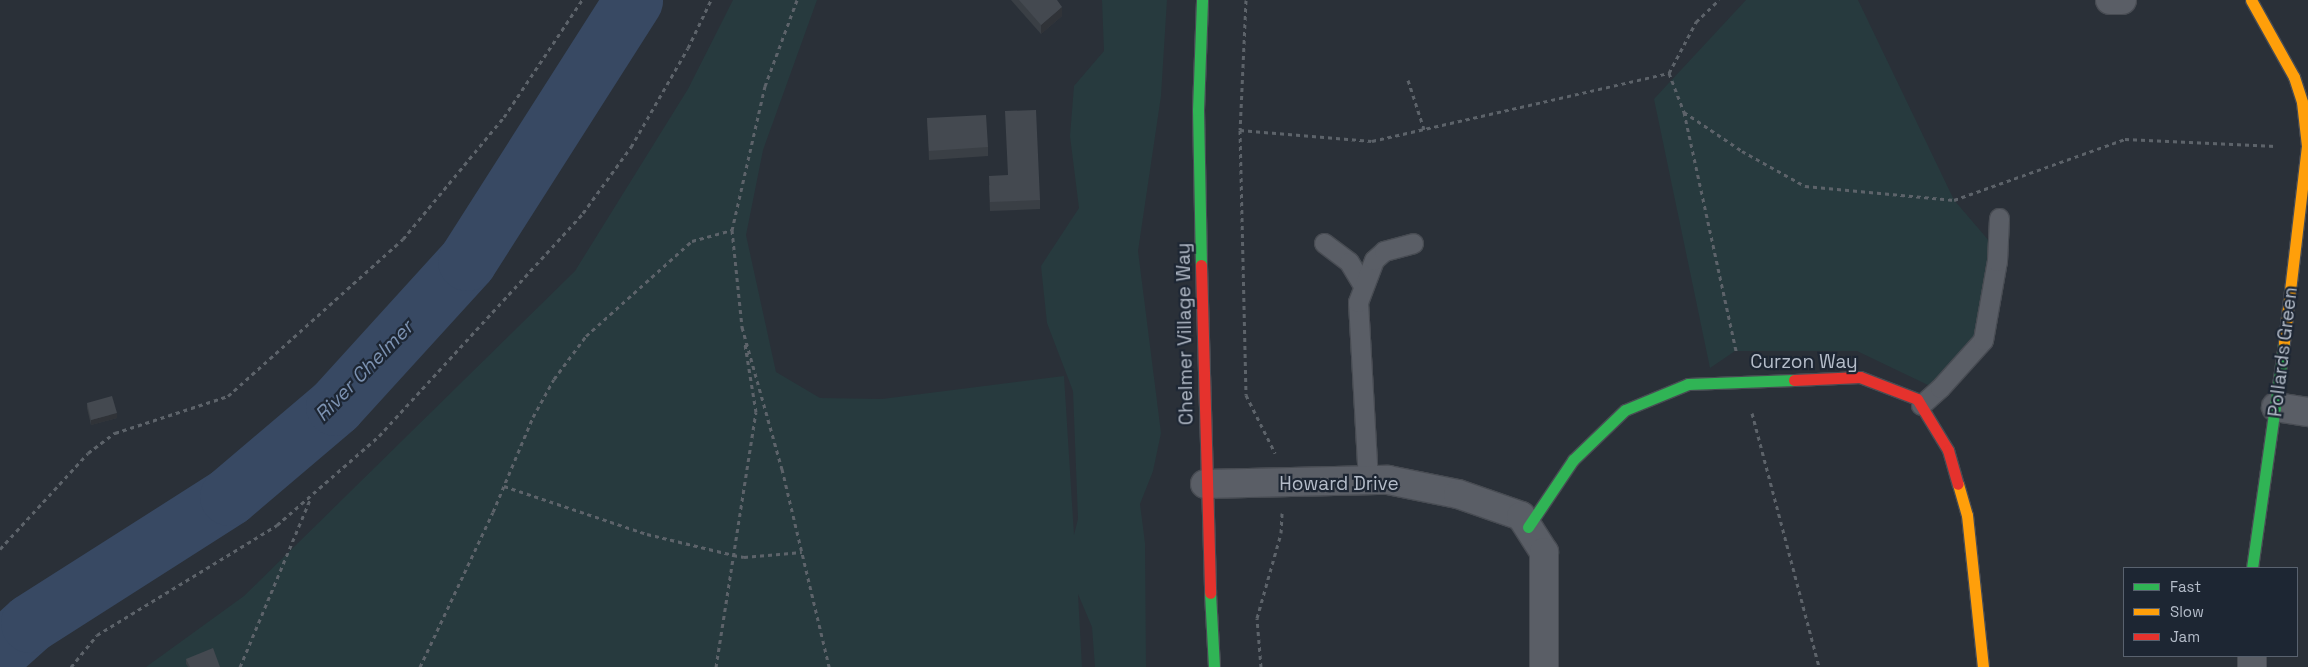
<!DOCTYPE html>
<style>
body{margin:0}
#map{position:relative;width:2308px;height:667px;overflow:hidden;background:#2a3038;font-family:"Space Grotesk",sans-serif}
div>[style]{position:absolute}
.green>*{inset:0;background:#273a3e}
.river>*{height:59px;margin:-29.5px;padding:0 29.5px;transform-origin:29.5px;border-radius:29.5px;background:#384963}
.path>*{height:3px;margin-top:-1.5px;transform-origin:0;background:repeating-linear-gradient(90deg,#5d636a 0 4px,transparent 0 8px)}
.roads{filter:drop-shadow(1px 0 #484c53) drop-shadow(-1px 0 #484c53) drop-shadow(0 1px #484c53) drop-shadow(0 -1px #484c53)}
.lane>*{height:19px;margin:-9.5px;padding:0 9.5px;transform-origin:9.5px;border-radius:9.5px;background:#5a5e66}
.street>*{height:28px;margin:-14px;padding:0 14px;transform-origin:14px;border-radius:14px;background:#5a5e66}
.fast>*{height:11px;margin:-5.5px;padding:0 5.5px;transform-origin:5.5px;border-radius:5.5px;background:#30b455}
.slow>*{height:11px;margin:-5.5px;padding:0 5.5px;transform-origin:5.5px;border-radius:5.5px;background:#ff9f0a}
.jam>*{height:11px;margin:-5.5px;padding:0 5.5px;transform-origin:5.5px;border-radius:5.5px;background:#e5322d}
.wall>*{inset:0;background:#3a3f45}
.shaded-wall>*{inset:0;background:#303338}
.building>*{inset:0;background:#444950}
span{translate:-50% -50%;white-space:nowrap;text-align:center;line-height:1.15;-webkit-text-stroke:4.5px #1d2633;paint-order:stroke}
.street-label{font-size:19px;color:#b4bcc9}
.water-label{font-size:20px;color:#7c92b1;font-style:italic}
.legend{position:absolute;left:2123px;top:567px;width:175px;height:90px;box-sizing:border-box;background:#1d2633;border:1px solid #59626f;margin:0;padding:6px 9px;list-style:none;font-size:15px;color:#b4bcc9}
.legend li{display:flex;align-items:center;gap:10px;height:25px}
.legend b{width:25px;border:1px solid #59626f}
</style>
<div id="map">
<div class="green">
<div style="clip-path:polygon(733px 0,817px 0,763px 150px,746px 235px,776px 372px,820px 398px,882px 399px,1064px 376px,1074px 535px,1078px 519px,1073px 391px,1047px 323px,1041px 266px,1079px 208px,1070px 136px,1074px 86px,1104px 51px,1102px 0,1167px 0,1161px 96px,1138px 251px,1161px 433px,1153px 471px,1140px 504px,1145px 543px,1146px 667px,1095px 667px,1092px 627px,1078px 594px,1082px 667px,146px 667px,244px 596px,575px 271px,688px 89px)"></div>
<div style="clip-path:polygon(1746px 0,1858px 0,1954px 200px,1996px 249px,1981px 335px,1930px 386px,1857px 351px,1735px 351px,1710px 368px,1654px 99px)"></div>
</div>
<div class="river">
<div style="left:0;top:650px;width:40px;rotate:-42deg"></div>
<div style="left:30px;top:623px;width:236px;rotate:-32.5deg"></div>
<div style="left:229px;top:496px;width:139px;rotate:-40.3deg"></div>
<div style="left:335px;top:406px;width:196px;rotate:-47.7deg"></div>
<div style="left:467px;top:261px;width:309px;rotate:-57.5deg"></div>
</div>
<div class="path">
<div style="left:797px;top:0;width:92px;rotate:110.4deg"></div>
<div style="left:765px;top:86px;width:148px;rotate:102.9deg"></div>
<div style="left:732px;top:230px;width:98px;rotate:84.1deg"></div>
<div style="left:742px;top:327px;width:148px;rotate:74.3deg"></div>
<div style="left:782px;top:469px;width:204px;rotate:76.6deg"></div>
<div style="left:1246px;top:0;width:130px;rotate:92.6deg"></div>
<div style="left:1240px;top:130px;width:265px;rotate:88.7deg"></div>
<div style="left:1246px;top:395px;width:65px;rotate:63.4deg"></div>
<div style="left:1669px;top:73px;width:42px;rotate:69deg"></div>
<div style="left:1684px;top:112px;width:245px;rotate:77.7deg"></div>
<div style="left:1669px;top:73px;width:58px;rotate:-62.1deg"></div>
<div style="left:1696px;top:22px;width:32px;rotate:-44deg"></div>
<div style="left:1408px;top:80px;width:52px;rotate:71.9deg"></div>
<div style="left:1684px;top:112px;width:70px;rotate:33.9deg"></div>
<div style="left:1742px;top:151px;width:72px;rotate:29.1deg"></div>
<div style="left:1805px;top:186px;width:150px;rotate:5.4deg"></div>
<div style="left:1954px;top:200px;width:182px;rotate:-19.6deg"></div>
<div style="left:2125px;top:139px;width:151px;rotate:2.7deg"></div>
<div style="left:1240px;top:130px;width:132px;rotate:4.8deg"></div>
<div style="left:1372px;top:141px;width:305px;rotate:-12.9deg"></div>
<div style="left:1752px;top:413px;width:263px;rotate:75.2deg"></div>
<div style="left:504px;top:486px;width:151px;rotate:18.6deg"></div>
<div style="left:647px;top:534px;width:89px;rotate:13.7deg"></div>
<div style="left:733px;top:555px;width:11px;rotate:10deg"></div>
<div style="left:744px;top:557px;width:58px;rotate:-4.9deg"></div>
<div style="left:0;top:549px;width:130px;rotate:-47.5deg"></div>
<div style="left:88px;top:453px;width:34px;rotate:-37deg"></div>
<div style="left:115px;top:433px;width:119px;rotate:-18.1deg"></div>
<div style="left:228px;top:396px;width:235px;rotate:-41.9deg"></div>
<div style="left:403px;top:239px;width:158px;rotate:-50.4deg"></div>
<div style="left:504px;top:117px;width:141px;rotate:-56.3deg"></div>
<div style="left:71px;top:667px;width:41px;rotate:-50.9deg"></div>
<div style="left:97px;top:635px;width:211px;rotate:-31.4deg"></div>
<div style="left:277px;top:525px;width:135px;rotate:-41.1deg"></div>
<div style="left:379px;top:436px;width:302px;rotate:-47.5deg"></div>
<div style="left:583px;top:213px;width:82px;rotate:-54deg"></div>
<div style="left:631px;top:147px;width:114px;rotate:-60.1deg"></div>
<div style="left:688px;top:48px;width:53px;rotate:-64.4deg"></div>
<div style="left:240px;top:667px;width:184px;rotate:-67.3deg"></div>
<div style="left:420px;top:667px;width:171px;rotate:-64.8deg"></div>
<div style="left:493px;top:512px;width:103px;rotate:-67.2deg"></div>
<div style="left:533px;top:417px;width:43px;rotate:-61.1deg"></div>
<div style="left:554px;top:379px;width:54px;rotate:-53.3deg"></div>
<div style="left:586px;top:336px;width:142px;rotate:-41.9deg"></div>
<div style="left:692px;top:241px;width:41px;rotate:-15.4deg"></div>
<div style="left:716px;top:667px;width:258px;rotate:-81.1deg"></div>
<div style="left:756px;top:412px;width:69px;rotate:-99.2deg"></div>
<div style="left:1261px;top:667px;width:49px;rotate:-94.7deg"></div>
<div style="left:1257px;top:618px;width:88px;rotate:-74.2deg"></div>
<div style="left:1281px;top:533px;width:20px;rotate:-87deg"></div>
</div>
<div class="roads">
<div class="lane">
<div style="left:1324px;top:243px;width:31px;rotate:37deg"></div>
<div style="left:1349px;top:262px;width:26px;rotate:59deg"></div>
<div style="left:1921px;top:405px;width:25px;rotate:-42deg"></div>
<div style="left:1940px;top:388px;width:64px;rotate:-48.1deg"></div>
<div style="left:1983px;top:340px;width:80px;rotate:-80deg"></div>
<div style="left:1997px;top:261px;width:43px;rotate:-87.3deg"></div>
<div style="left:1368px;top:481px;width:179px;rotate:-93.2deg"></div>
<div style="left:1358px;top:302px;width:45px;rotate:-69.1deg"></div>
<div style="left:1374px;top:260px;width:13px;rotate:-42deg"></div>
<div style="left:1384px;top:251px;width:30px;rotate:-15deg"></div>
</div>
<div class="street">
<div style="left:2110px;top:0;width:12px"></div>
<div style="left:2276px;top:407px;width:32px;rotate:9deg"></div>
<div style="left:1205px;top:484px;width:183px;rotate:-1.3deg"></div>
<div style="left:1388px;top:480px;width:71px;rotate:11.3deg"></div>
<div style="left:1458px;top:494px;width:67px;rotate:19.2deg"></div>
<div style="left:1521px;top:516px;width:43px;rotate:57.4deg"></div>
<div style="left:1544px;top:552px;width:115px;rotate:90deg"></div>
<div style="left:2252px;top:667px;width:11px;rotate:-90deg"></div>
</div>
<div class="fast">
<div style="left:1201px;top:265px;width:155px;rotate:-91.1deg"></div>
<div style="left:1198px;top:110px;width:110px;rotate:-87.9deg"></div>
<div style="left:1528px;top:527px;width:81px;rotate:-56.1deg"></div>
<div style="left:1573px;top:460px;width:72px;rotate:-43.9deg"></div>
<div style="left:1625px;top:410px;width:68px;rotate:-22.4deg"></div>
<div style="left:1688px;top:384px;width:106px;rotate:-2.2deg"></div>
<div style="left:2252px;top:568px;width:227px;rotate:-81.9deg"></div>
<div style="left:1210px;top:593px;width:74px;rotate:86.9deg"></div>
</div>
<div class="slow">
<div style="left:2251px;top:0;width:88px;rotate:60.8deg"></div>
<div style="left:2294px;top:77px;width:26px;rotate:72deg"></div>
<div style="left:2302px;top:102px;width:44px;rotate:83.5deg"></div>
<div style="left:2307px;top:146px;width:198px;rotate:96.7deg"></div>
<div style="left:1958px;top:484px;width:32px;rotate:74deg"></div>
<div style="left:1967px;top:515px;width:153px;rotate:84deg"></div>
</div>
<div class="jam">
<div style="left:1201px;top:265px;width:328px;rotate:88.4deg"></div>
<div style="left:1794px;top:380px;width:66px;rotate:-2.6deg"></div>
<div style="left:1860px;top:377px;width:61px;rotate:21.1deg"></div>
<div style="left:1917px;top:399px;width:60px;rotate:58.7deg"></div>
<div style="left:1948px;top:450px;width:35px;rotate:74deg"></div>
</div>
</div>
<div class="wall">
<div style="clip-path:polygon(1011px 0,1057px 0,1062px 16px,1041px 34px)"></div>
<div style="clip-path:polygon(927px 118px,988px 147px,988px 156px,929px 160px)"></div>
<div style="clip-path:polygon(989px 185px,1040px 200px,1040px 209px,990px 211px)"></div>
<div style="clip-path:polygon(87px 403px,117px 418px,91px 425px,87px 408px)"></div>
<div style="clip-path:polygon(186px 659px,220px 667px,188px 667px,186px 664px)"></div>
</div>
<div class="shaded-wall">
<div style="clip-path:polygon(1062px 7px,1062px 16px,1041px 34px,1041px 25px)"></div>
<div style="clip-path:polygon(117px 413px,117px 418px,91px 425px,91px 420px)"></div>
</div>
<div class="building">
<div style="clip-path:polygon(1019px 0,1057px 0,1062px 7px,1041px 25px)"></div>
<div style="clip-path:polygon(1036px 110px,1040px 200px,990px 202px,989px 176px,1008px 175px,1005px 111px)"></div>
<div style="clip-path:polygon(986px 115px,988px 147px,929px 151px,927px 118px)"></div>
<div style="clip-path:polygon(112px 396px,117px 413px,91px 420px,87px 403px)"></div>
<div style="clip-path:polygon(213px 648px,220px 667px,190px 667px,186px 659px)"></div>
</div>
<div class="street-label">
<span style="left:1185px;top:334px;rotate:-91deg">Chelmer Village Way</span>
<span style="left:2283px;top:352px;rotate:-83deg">Pollards Green</span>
<span style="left:1804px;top:362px">Curzon Way</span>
<span style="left:1339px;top:484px">Howard Drive</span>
</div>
<div class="water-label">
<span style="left:364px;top:371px;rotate:-46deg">River Chelmer</span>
</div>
<ul class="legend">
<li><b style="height:6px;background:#30b455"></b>Fast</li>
<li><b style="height:6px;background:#ff9f0a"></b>Slow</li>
<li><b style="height:6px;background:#e5322d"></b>Jam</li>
</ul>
</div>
